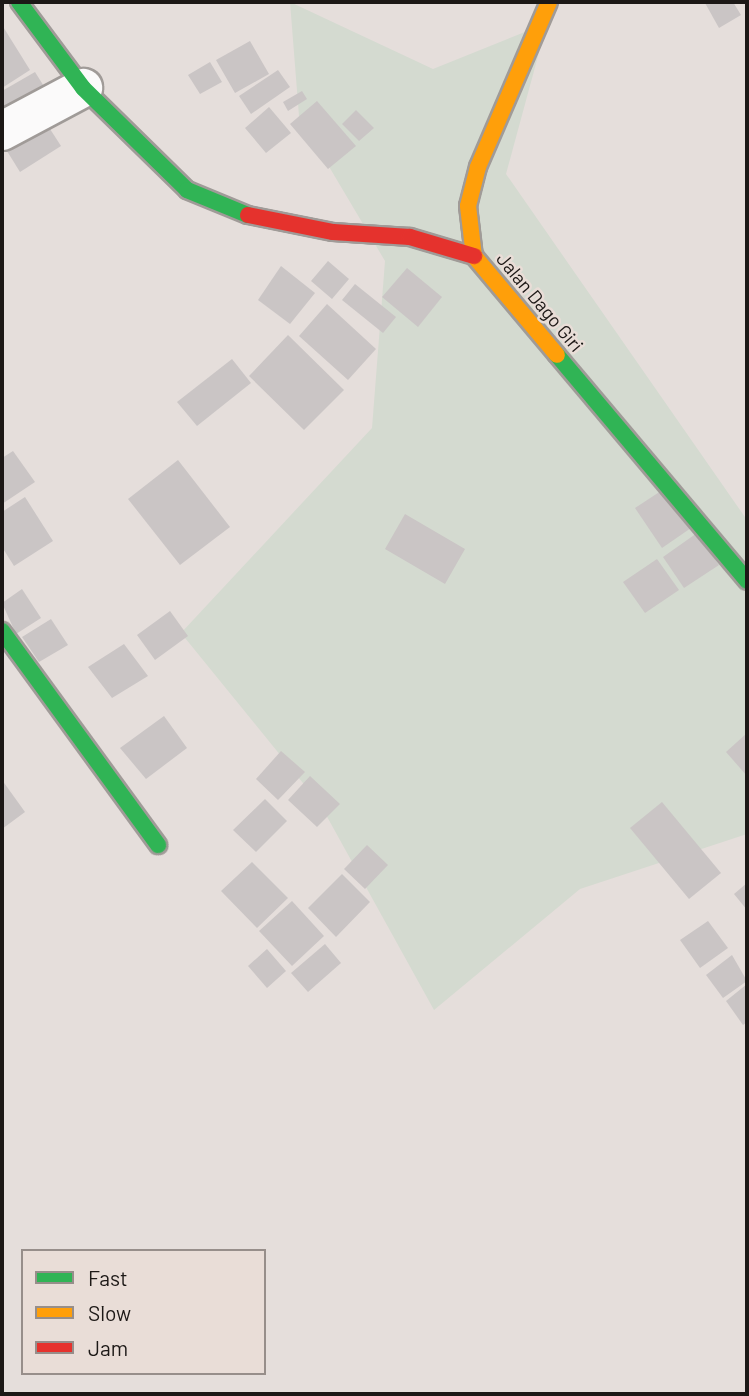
<!DOCTYPE html>
<style>
body{margin:0}
#map{position:relative;width:749px;height:1396px;overflow:hidden;background:#e5dedb;font-family:Barlow,sans-serif}
div>[style]{position:absolute}
.green>*{inset:0;background:#d4dad0}
.building>*{inset:0;background:#cac5c5}
.roads{filter:drop-shadow(2px 0 #a09b98) drop-shadow(-2px 0 #a09b98) drop-shadow(0 2px #a09b98) drop-shadow(0 -2px #a09b98)}
.street>*{height:38px;margin:-19px;padding:0 19px;transform-origin:19px;border-radius:19px;background:#fbfafa}
.fast>*{height:16px;margin:-8px;padding:0 8px;transform-origin:8px;border-radius:8px;background:#30b455}
.slow>*{height:16px;margin:-8px;padding:0 8px;transform-origin:8px;border-radius:8px;background:#ff9f0a}
.jam>*{height:16px;margin:-8px;padding:0 8px;transform-origin:8px;border-radius:8px;background:#e5322d}
span{translate:-50% -50%;white-space:nowrap;text-align:center;line-height:1.15;-webkit-text-stroke:5px #e9ddd7;paint-order:stroke}
.street-label{font-size:19px;color:#1c1816}
.frame{position:absolute;inset:0;border:4px solid #1c1816;pointer-events:none}
.legend{position:absolute;left:21px;top:1249px;width:245px;height:126px;box-sizing:border-box;background:#e9ddd7;border:2px solid #978e8a;margin:0;padding:9px 12px;list-style:none;font-size:21px;color:#1c1816}
.legend li{display:flex;align-items:center;gap:14px;height:35px}
.legend b{width:35px;border:2px solid #978e8a}
</style>
<div id="map">
<div class="green">
<div style="clip-path:polygon(290px 2px,433px 69px,547px 23px,506px 174px,747px 520px,747px 834px,580px 889px,434px 1010px,320px 804px,181px 633px,372px 428px,385px 261px,299px 116px)"></div>
</div>
<div class="building">
<div style="clip-path:polygon(733px 2px,741px 15px,719px 28px,705px 3px)"></div>
<div style="clip-path:polygon(2px 25px,30px 70px,2px 88px)"></div>
<div style="clip-path:polygon(250px 41px,269px 74px,235px 93px,216px 60px)"></div>
<div style="clip-path:polygon(210px 62px,222px 82px,200px 94px,188px 75px)"></div>
<div style="clip-path:polygon(278px 70px,290px 87px,251px 114px,239px 96px)"></div>
<div style="clip-path:polygon(35px 72px,50px 96px,2px 125px,2px 91px)"></div>
<div style="clip-path:polygon(302px 91px,307px 99px,288px 111px,283px 102px)"></div>
<div style="clip-path:polygon(317px 101px,356px 146px,328px 169px,290px 124px)"></div>
<div style="clip-path:polygon(269px 107px,291px 133px,266px 153px,245px 128px)"></div>
<div style="clip-path:polygon(356px 110px,374px 128px,359px 141px,342px 124px)"></div>
<div style="clip-path:polygon(41px 115px,61px 146px,20px 172px,2px 143px)"></div>
<div style="clip-path:polygon(328px 261px,349px 279px,332px 299px,311px 281px)"></div>
<div style="clip-path:polygon(281px 266px,315px 293px,290px 324px,258px 300px)"></div>
<div style="clip-path:polygon(407px 268px,442px 297px,418px 327px,382px 297px)"></div>
<div style="clip-path:polygon(355px 284px,396px 317px,383px 333px,342px 300px)"></div>
<div style="clip-path:polygon(327px 304px,376px 349px,348px 380px,299px 336px)"></div>
<div style="clip-path:polygon(288px 335px,344px 390px,304px 430px,249px 376px)"></div>
<div style="clip-path:polygon(232px 359px,251px 383px,197px 426px,177px 402px)"></div>
<div style="clip-path:polygon(13px 451px,35px 482px,2px 504px,2px 458px)"></div>
<div style="clip-path:polygon(178px 460px,230px 527px,180px 565px,128px 499px)"></div>
<div style="clip-path:polygon(664px 489px,691px 528px,662px 548px,635px 508px)"></div>
<div style="clip-path:polygon(25px 497px,53px 541px,14px 566px,2px 547px,2px 512px)"></div>
<div style="clip-path:polygon(405px 514px,465px 549px,445px 584px,385px 549px)"></div>
<div style="clip-path:polygon(697px 533px,719px 565px,684px 588px,663px 557px)"></div>
<div style="clip-path:polygon(657px 559px,679px 590px,645px 613px,623px 582px)"></div>
<div style="clip-path:polygon(22px 589px,41px 618px,16px 634px,2px 603px)"></div>
<div style="clip-path:polygon(170px 611px,188px 636px,155px 660px,137px 635px)"></div>
<div style="clip-path:polygon(51px 619px,68px 645px,39px 662px,22px 637px)"></div>
<div style="clip-path:polygon(124px 644px,148px 676px,112px 698px,88px 667px)"></div>
<div style="clip-path:polygon(164px 716px,187px 748px,146px 779px,120px 748px)"></div>
<div style="clip-path:polygon(747px 733px,747px 776px,726px 752px)"></div>
<div style="clip-path:polygon(281px 751px,305px 772px,278px 800px,256px 779px)"></div>
<div style="clip-path:polygon(310px 776px,340px 804px,317px 827px,288px 800px)"></div>
<div style="clip-path:polygon(2px 780px,25px 812px,2px 829px)"></div>
<div style="clip-path:polygon(265px 799px,287px 821px,256px 852px,233px 830px)"></div>
<div style="clip-path:polygon(662px 802px,721px 873px,689px 899px,630px 828px)"></div>
<div style="clip-path:polygon(367px 845px,388px 865px,365px 889px,344px 869px)"></div>
<div style="clip-path:polygon(252px 862px,288px 898px,257px 928px,221px 891px)"></div>
<div style="clip-path:polygon(342px 874px,370px 902px,336px 937px,308px 908px)"></div>
<div style="clip-path:polygon(747px 883px,747px 910px,734px 894px)"></div>
<div style="clip-path:polygon(292px 901px,324px 936px,292px 966px,259px 931px)"></div>
<div style="clip-path:polygon(708px 921px,728px 948px,700px 968px,680px 940px)"></div>
<div style="clip-path:polygon(325px 944px,341px 963px,308px 992px,291px 973px)"></div>
<div style="clip-path:polygon(267px 949px,286px 971px,267px 988px,248px 966px)"></div>
<div style="clip-path:polygon(732px 955px,747px 981px,723px 998px,706px 975px)"></div>
<div style="clip-path:polygon(747px 984px,747px 1022px,743px 1025px,726px 1001px)"></div>
</div>
<div class="roads">
<div class="street">
<div style="left:2px;top:131px;width:92px;rotate:-28deg"></div>
</div>
<div class="fast">
<div style="left:19px;top:2px;width:107px;rotate:53.3deg"></div>
<div style="left:83px;top:88px;width:146px;rotate:44.4deg"></div>
<div style="left:187px;top:190px;width:66px;rotate:22.3deg"></div>
<div style="left:557px;top:355px;width:295px;rotate:49.9deg"></div>
<div style="left:2px;top:631px;width:265px;rotate:53.9deg"></div>
</div>
<div class="slow">
<div style="left:549px;top:2px;width:180px;rotate:113.3deg"></div>
<div style="left:478px;top:167px;width:40px;rotate:104.4deg"></div>
<div style="left:468px;top:206px;width:50px;rotate:83.2deg"></div>
<div style="left:474px;top:256px;width:129px;rotate:50deg"></div>
</div>
<div class="jam">
<div style="left:248px;top:215px;width:87px;rotate:11.3deg"></div>
<div style="left:333px;top:232px;width:77px;rotate:3.7deg"></div>
<div style="left:410px;top:237px;width:67px;rotate:16.5deg"></div>
</div>
</div>
<div class="street-label">
<span style="left:540px;top:302px;rotate:50deg">Jalan Dago Giri</span>
</div>
<div class="frame"></div>
<ul class="legend">
<li><b style="height:9px;background:#30b455"></b>Fast</li>
<li><b style="height:9px;background:#ff9f0a"></b>Slow</li>
<li><b style="height:9px;background:#e5322d"></b>Jam</li>
</ul>
</div>
